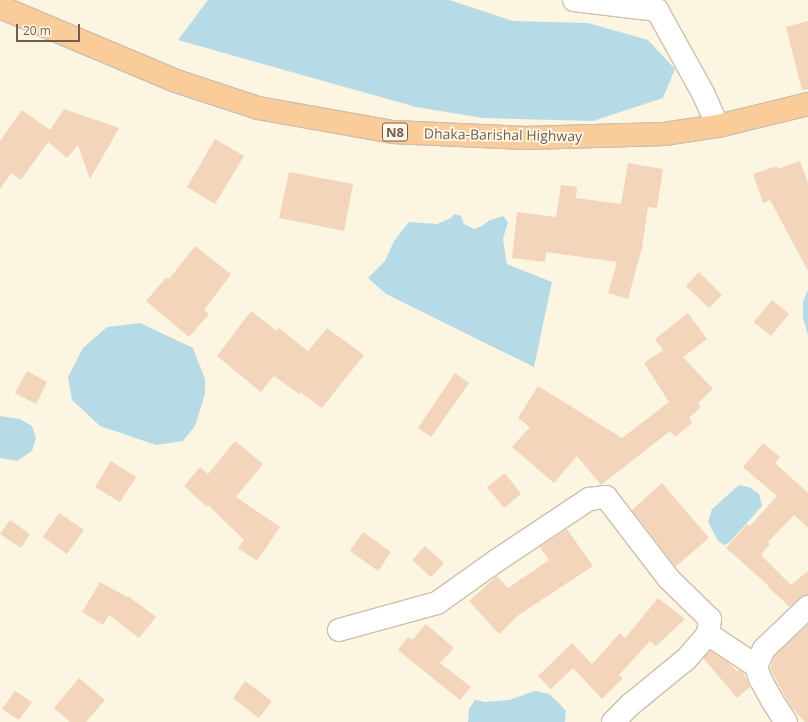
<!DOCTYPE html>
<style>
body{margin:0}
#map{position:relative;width:808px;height:722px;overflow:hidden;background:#fcf5e2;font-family:"Open Sans",sans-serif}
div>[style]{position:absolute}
.water>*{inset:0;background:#b7dbe6}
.building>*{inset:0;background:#f2d5ba}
.roads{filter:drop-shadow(1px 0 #d0bfac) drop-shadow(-1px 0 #d0bfac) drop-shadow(0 1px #d0bfac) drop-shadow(0 -1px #d0bfac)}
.minor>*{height:22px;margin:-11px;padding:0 11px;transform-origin:11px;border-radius:11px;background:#fff}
.tertiary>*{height:22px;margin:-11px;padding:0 11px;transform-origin:11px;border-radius:11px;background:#fff}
.trunk>*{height:22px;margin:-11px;padding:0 11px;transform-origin:11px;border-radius:11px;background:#facc99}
span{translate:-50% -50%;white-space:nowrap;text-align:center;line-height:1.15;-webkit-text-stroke:3.5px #fff8e9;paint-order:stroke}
.shield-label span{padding:1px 3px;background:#fff8e9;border:1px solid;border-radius:3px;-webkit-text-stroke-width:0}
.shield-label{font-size:13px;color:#745c48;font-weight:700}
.street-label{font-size:14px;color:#745c48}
.scale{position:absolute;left:16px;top:24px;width:64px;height:18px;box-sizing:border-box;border:2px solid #745c48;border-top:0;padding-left:5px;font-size:12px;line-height:14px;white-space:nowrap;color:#745c48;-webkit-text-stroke:3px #fff8e9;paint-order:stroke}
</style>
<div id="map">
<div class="water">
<div style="clip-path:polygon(208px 0,449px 0,513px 21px,588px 23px,648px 40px,675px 69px,663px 98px,593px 121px,483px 118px,416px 107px,178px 40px)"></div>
<div style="clip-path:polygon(454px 214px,461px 216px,464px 224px,474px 229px,482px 226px,490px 220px,503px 216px,508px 222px,503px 239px,507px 264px,552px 282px,534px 367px,386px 294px,368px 278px,385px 261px,394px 241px,409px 222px,437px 224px,451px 218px)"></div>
<div style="clip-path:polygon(808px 290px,808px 335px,803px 318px,803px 302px)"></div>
<div style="clip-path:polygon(140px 323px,193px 348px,205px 379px,205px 394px,195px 426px,183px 441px,156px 445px,100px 426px,72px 400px,68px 377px,83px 348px,107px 327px)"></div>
<div style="clip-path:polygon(0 416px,20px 419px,32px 426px,36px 438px,32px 451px,17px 461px,0 458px)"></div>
<div style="clip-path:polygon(739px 485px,749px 487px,759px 494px,762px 506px,729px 543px,724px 545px,718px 541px,708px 522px,712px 509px)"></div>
<div style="clip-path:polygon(535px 691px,549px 694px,559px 703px,566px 711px,565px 722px,468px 722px,469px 709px,475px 700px,486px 702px,509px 700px)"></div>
</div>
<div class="building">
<div style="clip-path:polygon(808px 21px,808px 89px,802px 90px,786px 27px)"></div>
<div style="clip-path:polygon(64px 109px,119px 128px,90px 179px,78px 145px,67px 158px,48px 142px,21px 180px,11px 173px,0 189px,0 141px,22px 110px,50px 130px)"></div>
<div style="clip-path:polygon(215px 139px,244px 156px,215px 204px,187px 187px)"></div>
<div style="clip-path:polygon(800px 161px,808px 183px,808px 271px,770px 200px,763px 203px,753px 174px,777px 166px,778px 169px)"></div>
<div style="clip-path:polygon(628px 163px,663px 169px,657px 208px,648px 207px,642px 248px,628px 299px,608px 293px,617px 262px,546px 252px,545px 262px,512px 258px,517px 212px,556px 217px,561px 185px,577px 187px,576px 198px,621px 204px)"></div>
<div style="clip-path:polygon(289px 172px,353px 184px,344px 231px,279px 218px)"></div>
<div style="clip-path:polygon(195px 246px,231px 274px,204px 310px,209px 314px,189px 337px,146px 301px,166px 278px,169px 279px)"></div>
<div style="clip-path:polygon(699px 272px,722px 295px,709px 308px,686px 286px)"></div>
<div style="clip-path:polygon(772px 300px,789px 314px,771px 336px,754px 322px)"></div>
<div style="clip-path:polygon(251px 311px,277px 331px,279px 328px,308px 351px,327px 328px,364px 355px,322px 408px,300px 392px,299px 394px,274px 376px,261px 392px,217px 356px)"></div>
<div style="clip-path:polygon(688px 313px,707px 339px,683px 357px,713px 389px,698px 403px,701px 407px,689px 418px,692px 423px,675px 437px,670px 431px,601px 485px,577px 456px,554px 483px,512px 447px,530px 427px,518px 418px,538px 386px,622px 438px,669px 402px,644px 363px,663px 350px,655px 339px)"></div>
<div style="clip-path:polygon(27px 371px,47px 382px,36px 404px,15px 393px)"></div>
<div style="clip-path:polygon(455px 373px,469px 383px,431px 437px,418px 428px)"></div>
<div style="clip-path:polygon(235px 441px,263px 464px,236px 497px,280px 527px,257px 561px,238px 548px,244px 540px,208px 505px,207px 507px,184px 486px,200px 467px,208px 474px)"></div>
<div style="clip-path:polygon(763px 443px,780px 457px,775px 463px,808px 493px,808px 528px,794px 515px,768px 542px,770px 544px,761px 555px,791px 585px,808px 571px,808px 595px,800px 598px,790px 607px,767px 586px,768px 585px,726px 548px,747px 524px,750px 526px,777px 496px,743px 467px)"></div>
<div style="clip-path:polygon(111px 461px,136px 477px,120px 502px,95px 487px)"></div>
<div style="clip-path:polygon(505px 473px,521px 494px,504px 508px,487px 487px)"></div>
<div style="clip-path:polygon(662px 483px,709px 538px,675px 567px,632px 510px)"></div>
<div style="clip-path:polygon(59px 513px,84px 530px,67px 554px,43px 537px)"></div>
<div style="clip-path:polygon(10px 520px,30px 534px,21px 548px,0 534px)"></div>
<div style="clip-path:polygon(567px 529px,593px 566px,520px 614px,499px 634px,469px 601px,497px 576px,508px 588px,549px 560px,540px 547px)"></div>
<div style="clip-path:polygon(363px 532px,391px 552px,378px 571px,350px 551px)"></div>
<div style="clip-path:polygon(425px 546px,444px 563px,431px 577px,412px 560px)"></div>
<div style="clip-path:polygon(100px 582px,127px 597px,128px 596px,156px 617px,139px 638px,109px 615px,103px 625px,82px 612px)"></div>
<div style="clip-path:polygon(658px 598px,685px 619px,656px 646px,650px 641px,619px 675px,623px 678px,602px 699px,573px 668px,551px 689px,538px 676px,572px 643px,592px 664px,620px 633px,625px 638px)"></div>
<div style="clip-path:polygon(426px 624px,454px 648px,440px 663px,471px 687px,460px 700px,398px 650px,408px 637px,412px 640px)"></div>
<div style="clip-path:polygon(808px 624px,808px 722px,805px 722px,791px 707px,770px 669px,774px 656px)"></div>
<div style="clip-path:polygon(710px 650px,730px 664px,737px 671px,739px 670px,743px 672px,750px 687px,737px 698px,703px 658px)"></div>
<div style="clip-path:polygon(79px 678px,105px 700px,86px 722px,70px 722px,54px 708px)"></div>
<div style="clip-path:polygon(245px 681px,272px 701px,259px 718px,233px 698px)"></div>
<div style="clip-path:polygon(15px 691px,32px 702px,19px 720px,2px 709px)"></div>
</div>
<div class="roads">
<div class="minor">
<div style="left:574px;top:0;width:84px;rotate:6.9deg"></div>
<div style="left:657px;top:10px;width:95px;rotate:61deg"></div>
<div style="left:703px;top:93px;width:36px;rotate:66deg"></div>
<div style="left:339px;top:630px;width:102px;rotate:-15.4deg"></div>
<div style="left:437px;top:603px;width:72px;rotate:-35.4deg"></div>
<div style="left:496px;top:561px;width:112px;rotate:-33.7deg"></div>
<div style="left:589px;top:499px;width:17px;rotate:-7deg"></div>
<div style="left:606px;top:497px;width:103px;rotate:52.5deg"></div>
<div style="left:669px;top:579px;width:57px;rotate:44.3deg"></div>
<div style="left:710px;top:619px;width:15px;rotate:98deg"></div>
<div style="left:708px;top:634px;width:35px;rotate:131deg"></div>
<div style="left:685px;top:660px;width:71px;rotate:140.7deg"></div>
<div style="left:630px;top:705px;width:24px;rotate:135deg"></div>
<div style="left:708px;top:634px;width:58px;rotate:33.7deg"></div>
</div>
<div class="tertiary">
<div style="left:786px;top:722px;width:24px;rotate:-123deg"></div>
<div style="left:773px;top:702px;width:26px;rotate:-119deg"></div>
<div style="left:760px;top:679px;width:14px;rotate:-107deg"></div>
<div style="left:756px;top:666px;width:19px;rotate:-65deg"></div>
<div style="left:764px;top:649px;width:61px;rotate:-43.7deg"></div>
</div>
<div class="trunk">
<div style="left:0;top:7px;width:191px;rotate:22.8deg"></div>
<div style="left:176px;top:81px;width:86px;rotate:18.2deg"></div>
<div style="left:258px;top:108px;width:137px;rotate:10.1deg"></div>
<div style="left:393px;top:132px;width:133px;rotate:2.6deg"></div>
<div style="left:526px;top:138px;width:138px;rotate:-1.7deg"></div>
<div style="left:664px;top:134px;width:55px;rotate:-8.4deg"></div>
<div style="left:718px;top:126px;width:93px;rotate:-13.7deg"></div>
</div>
</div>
<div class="shield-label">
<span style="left:395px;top:132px">N8</span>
</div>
<div class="street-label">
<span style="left:503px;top:135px;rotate:1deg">Dhaka-Barishal Highway</span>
</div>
<div class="scale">20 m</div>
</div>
